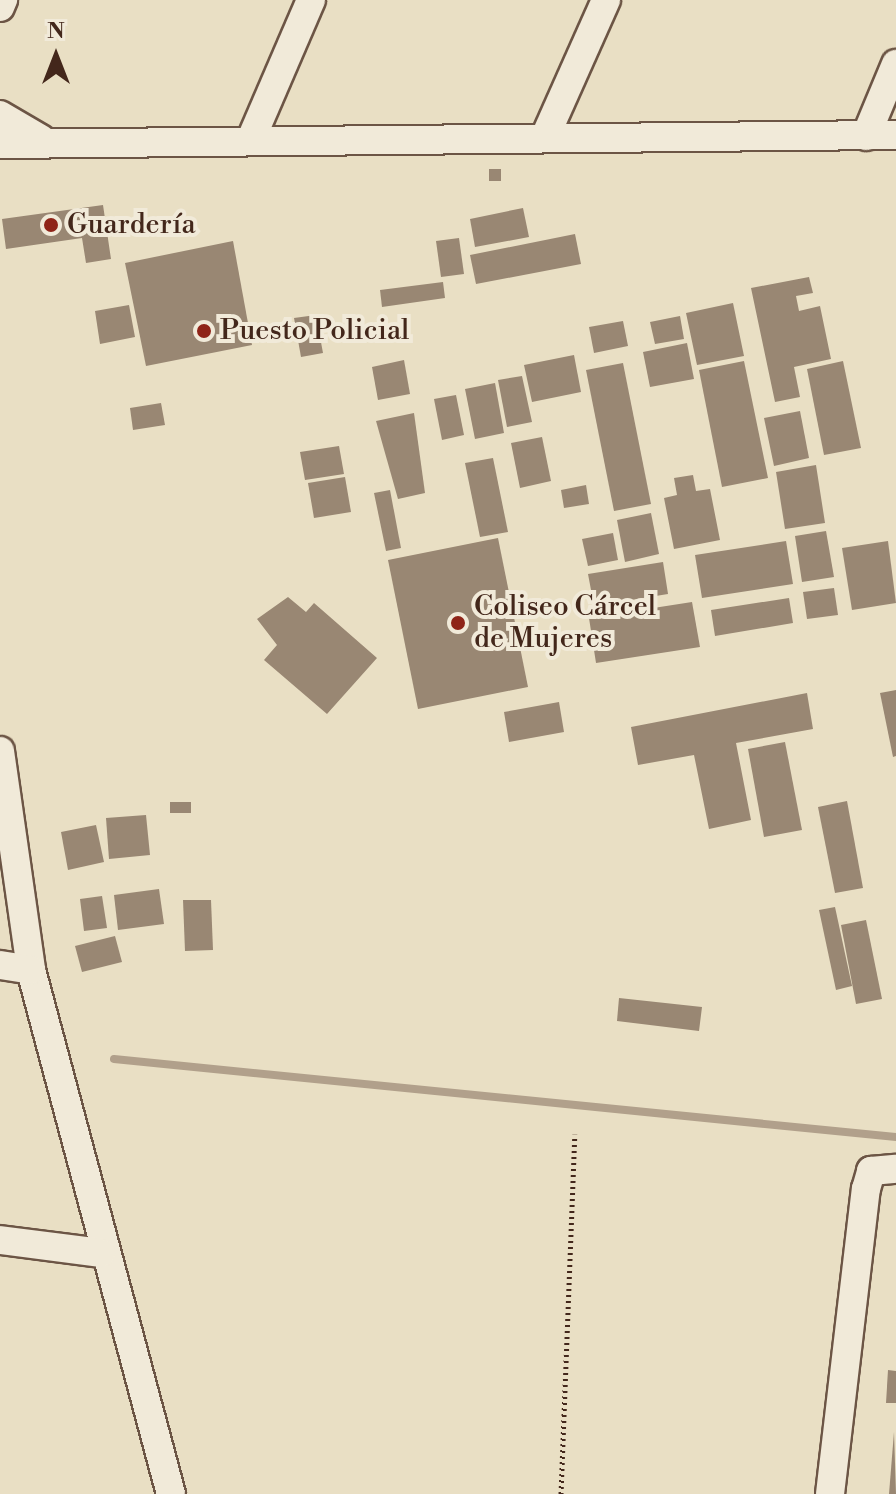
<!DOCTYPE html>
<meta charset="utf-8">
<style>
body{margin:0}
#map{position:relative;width:896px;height:1494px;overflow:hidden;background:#e9dfc4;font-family:"Libre Bodoni",serif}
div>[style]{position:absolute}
.stream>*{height:8px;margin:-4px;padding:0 4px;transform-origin:4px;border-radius:4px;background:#b1a08b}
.building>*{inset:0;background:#998773}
.path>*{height:5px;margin-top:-2.5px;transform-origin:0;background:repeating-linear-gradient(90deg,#43271b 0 2px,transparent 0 6px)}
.roads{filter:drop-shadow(2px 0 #6c5545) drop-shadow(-2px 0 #6c5545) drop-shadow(0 2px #6c5545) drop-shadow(0 -2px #6c5545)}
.minor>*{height:28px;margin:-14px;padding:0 14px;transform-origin:14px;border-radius:14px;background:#f1ead9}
.dots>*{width:22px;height:22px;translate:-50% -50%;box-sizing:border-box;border:4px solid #f1ead9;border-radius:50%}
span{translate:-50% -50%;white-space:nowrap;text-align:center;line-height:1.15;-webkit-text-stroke:8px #f1ead9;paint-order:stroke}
.poi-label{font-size:28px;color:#43271b}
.left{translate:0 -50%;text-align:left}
.north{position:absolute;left:16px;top:16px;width:80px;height:80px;-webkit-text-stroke:6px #f1ead9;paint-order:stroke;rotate:0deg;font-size:22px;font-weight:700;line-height:32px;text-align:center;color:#43271b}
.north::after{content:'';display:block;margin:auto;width:28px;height:36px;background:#43271b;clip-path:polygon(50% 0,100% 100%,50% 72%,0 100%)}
</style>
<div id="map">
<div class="stream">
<div style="left:114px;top:1059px;width:786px;rotate:5.7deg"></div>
</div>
<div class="building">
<div style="clip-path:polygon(489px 169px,501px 169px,501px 181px,489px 181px)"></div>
<div style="clip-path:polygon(103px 205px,111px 259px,86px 263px,82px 238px,6px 249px,2px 219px)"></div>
<div style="clip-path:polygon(523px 208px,529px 237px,475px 247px,470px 219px)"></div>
<div style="clip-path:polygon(575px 234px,581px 264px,476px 284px,470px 255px)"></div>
<div style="clip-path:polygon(459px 238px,464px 274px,441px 277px,436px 241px)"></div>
<div style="clip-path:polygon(233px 241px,252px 345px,146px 366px,125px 263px)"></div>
<div style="clip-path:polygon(809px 277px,813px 293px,796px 296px,799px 311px,820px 306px,831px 359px,794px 367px,800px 397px,775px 402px,751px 288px)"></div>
<div style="clip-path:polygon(443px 282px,445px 298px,382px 307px,380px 290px)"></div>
<div style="clip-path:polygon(733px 303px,744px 356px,697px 365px,686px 313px)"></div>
<div style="clip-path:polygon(129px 305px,135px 337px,100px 344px,95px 311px)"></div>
<div style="clip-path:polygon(316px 315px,323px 353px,301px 357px,294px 318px)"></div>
<div style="clip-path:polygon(680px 316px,684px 339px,655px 344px,650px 322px)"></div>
<div style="clip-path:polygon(623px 321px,628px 346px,594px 353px,589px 327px)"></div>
<div style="clip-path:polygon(687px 343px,694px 379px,650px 387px,643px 352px)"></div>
<div style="clip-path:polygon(574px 355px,581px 392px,532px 402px,524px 365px)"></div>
<div style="clip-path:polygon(404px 360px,410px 394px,378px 400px,372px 367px)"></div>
<div style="clip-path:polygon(744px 361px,768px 478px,722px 487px,699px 370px)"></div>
<div style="clip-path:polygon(843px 361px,861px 448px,824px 455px,807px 369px)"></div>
<div style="clip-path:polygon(623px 363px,651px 504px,614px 511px,586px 370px)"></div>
<div style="clip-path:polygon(522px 376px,532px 422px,507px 427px,498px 380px)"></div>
<div style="clip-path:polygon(495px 383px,504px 433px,475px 439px,465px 389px)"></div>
<div style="clip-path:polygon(456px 395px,464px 435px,442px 440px,434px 399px)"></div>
<div style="clip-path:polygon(161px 403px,165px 425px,133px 430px,130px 408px)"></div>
<div style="clip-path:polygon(800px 411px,809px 458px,774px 466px,764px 418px)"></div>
<div style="clip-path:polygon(414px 413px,425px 493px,398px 499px,376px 421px)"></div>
<div style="clip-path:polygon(542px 437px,551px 481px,520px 488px,511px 443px)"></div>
<div style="clip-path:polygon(339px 446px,344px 474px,305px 480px,300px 452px)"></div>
<div style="clip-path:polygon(493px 458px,508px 532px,480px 537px,465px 463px)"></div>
<div style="clip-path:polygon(816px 465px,825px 523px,785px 529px,776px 472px)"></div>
<div style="clip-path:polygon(693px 475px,696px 491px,710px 489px,720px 540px,674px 549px,664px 498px,677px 495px,674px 478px)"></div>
<div style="clip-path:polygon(345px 477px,351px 512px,314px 518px,308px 483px)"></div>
<div style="clip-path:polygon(586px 485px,589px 504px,564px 508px,561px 490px)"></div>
<div style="clip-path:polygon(390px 490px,401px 548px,386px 551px,374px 493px)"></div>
<div style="clip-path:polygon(651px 513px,659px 554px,625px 562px,617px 520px)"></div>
<div style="clip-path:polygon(826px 531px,834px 577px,802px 582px,795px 536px)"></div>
<div style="clip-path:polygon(613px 533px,618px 560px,588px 566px,582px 539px)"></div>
<div style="clip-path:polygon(498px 538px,528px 687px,418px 709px,388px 560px)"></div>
<div style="clip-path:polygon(786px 541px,793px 584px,702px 598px,695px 555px)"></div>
<div style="clip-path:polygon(888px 541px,896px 603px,852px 610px,842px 548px)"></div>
<div style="clip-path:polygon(663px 562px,668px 594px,594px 606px,588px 574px)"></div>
<div style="clip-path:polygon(834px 588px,838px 615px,807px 619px,803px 592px)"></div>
<div style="clip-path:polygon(288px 597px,306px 612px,314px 603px,377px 658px,327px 714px,264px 660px,277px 645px,257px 619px)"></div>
<div style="clip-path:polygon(789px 598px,793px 623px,715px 636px,711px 610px)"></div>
<div style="clip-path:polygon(692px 602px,700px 647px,596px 663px,589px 618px)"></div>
<div style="clip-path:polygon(896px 690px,896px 756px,893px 757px,880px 693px)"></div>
<div style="clip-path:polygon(807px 693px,813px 729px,736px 743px,751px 820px,709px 829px,694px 755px,638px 765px,631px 727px)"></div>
<div style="clip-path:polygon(559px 702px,564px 732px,509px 742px,504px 712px)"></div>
<div style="clip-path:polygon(785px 742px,802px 830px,764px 837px,748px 749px)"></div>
<div style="clip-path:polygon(847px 801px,863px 888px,835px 893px,818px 807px)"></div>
<div style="clip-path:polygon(170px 802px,191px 802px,191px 813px,170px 813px)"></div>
<div style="clip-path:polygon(146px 815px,150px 855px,109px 859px,106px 818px)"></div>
<div style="clip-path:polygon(96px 825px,104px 862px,68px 870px,61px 832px)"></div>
<div style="clip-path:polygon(159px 889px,164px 924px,118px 930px,114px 895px)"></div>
<div style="clip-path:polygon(102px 896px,107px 928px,84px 931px,80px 899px)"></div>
<div style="clip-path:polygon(183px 900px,211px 900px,213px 950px,185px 951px)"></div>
<div style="clip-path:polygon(835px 907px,852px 986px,836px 990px,819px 910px)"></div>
<div style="clip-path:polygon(866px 920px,882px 999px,856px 1004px,841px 925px)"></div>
<div style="clip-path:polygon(115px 936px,122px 962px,82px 972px,75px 946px)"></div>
<div style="clip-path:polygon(619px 998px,702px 1007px,699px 1031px,617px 1021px)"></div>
<div style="clip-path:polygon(888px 1370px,896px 1371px,896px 1403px,886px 1403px)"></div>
<div style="clip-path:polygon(894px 1432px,896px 1494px,889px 1494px)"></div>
</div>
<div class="path">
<div style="left:561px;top:1494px;width:360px;rotate:-87.8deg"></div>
</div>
<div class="roads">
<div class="minor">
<div style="left:0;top:7px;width:8px;rotate:-67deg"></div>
<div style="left:0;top:115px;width:48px;rotate:30.3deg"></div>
<div style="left:866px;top:136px;width:78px;rotate:-67.4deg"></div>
<div style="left:252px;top:137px;width:149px;rotate:-66.7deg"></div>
<div style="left:545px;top:137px;width:150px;rotate:-66deg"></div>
<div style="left:0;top:144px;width:896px;rotate:-0.58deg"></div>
<div style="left:0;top:751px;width:221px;rotate:81.9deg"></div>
<div style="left:31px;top:970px;width:542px;rotate:75.04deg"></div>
<div style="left:0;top:965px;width:31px;rotate:9deg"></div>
<div style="left:0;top:1240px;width:102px;rotate:7.3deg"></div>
<div style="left:830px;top:1494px;width:307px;rotate:-83.3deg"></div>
<div style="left:866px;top:1189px;width:19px;rotate:-74deg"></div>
<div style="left:871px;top:1171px;width:25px;rotate:-5deg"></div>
</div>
</div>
<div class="dots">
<div style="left:51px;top:225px;background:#8f2418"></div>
<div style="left:204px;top:331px;background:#8f2418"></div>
<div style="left:458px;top:623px;background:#8f2418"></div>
</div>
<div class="poi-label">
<span class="left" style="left:67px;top:225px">Guardería</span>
<span class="left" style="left:220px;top:331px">Puesto Policial</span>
<span class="left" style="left:474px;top:623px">Coliseo Cárcel<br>de Mujeres</span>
</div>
<div class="north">N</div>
</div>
